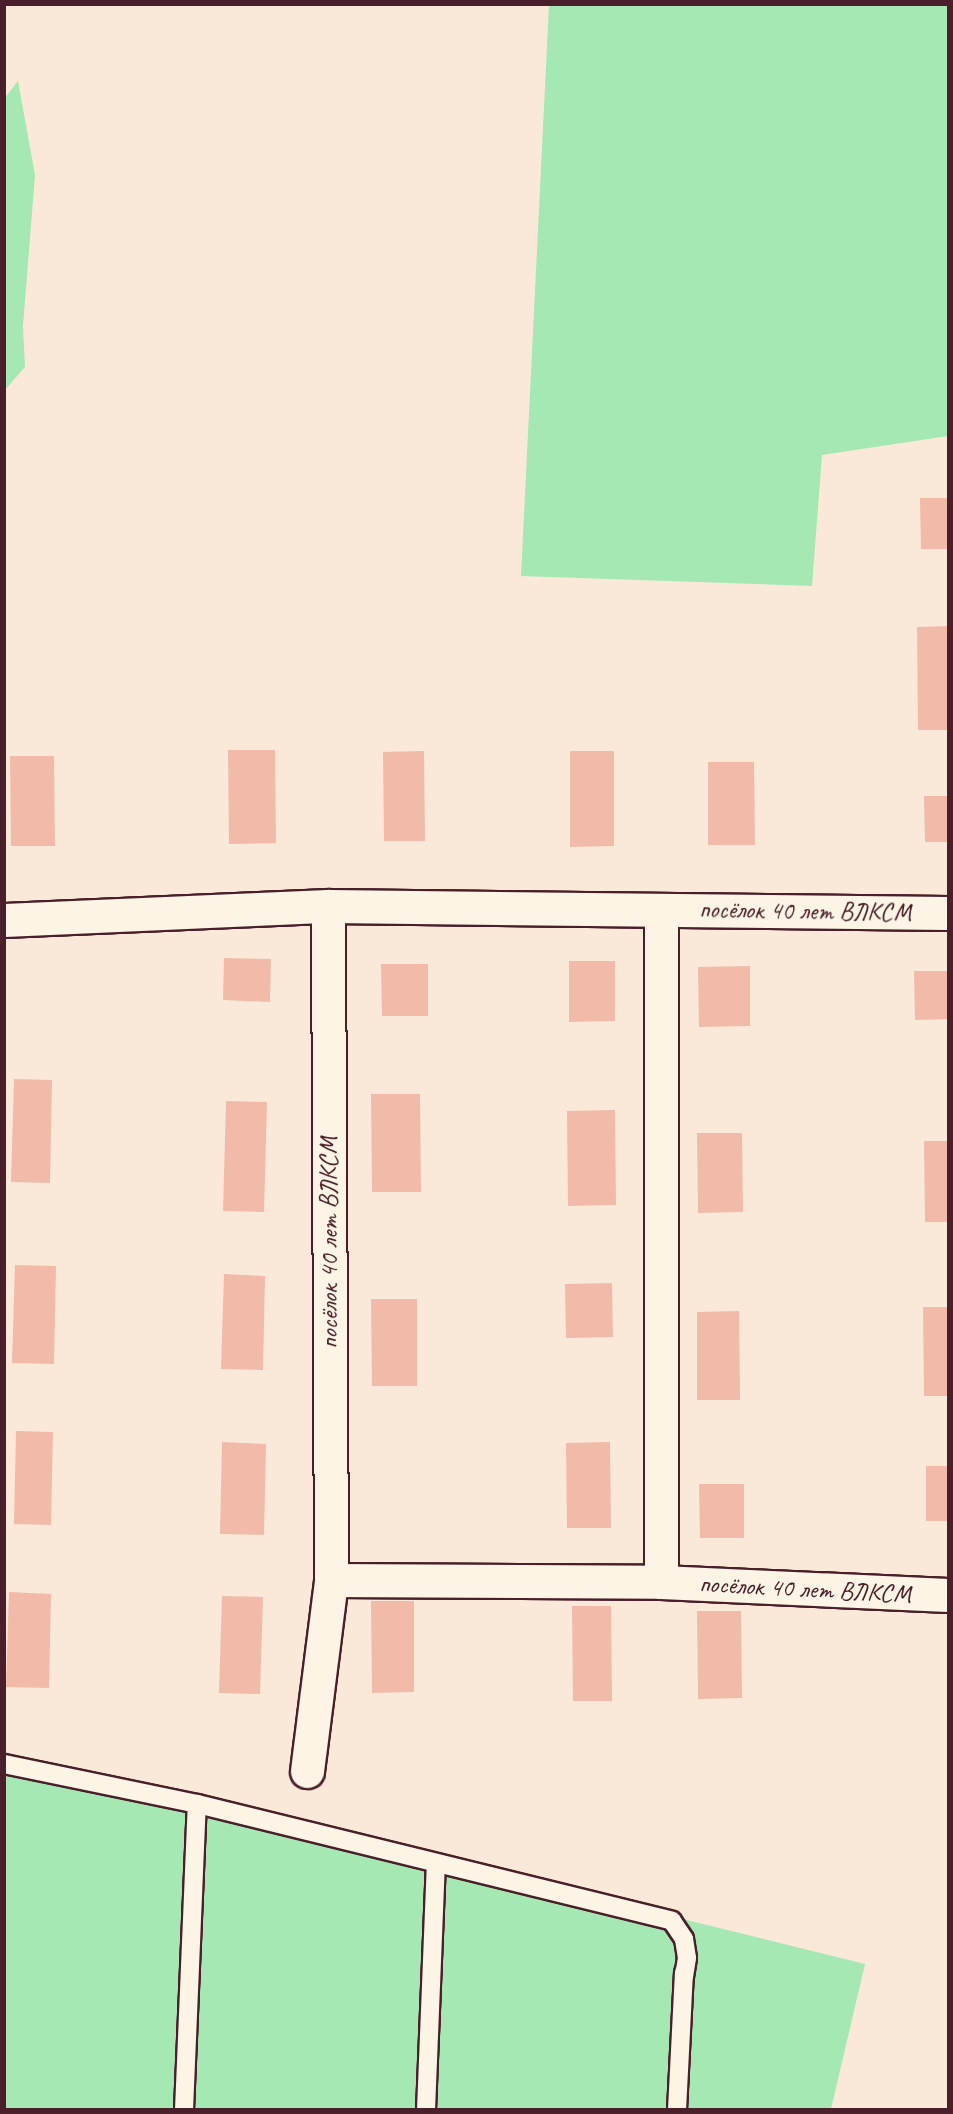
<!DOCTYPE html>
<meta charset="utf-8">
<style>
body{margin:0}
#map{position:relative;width:953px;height:2114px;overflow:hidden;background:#fae9d9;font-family:Caveat,sans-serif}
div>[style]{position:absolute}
.green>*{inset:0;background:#a5e8b3}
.building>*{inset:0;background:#f2baa8}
.roads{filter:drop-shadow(2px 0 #4a1f2b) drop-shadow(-2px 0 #4a1f2b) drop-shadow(0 2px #4a1f2b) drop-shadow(0 -2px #4a1f2b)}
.lane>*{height:18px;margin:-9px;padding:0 9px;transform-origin:9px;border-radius:9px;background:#fcf5e5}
.street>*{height:33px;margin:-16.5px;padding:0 16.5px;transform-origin:16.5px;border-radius:16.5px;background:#fcf5e5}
span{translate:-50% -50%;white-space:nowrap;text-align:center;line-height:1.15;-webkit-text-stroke:4.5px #fcf5e5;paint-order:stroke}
.street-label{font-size:26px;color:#4a1f2b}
.frame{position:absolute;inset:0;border:6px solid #4a1f2b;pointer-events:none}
</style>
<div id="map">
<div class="green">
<div style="clip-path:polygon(549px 5px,948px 5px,948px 436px,822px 455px,812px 586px,521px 576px)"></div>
<div style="clip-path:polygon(18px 81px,35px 175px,23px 326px,25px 367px,5px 390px,4px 99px)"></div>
<div style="clip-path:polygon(5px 1752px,865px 1964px,831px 2109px,5px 2110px)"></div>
</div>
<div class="building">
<div style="clip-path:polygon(920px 498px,948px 498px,948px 549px,921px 549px)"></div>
<div style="clip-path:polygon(948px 626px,948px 730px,918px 730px,917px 627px)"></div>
<div style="clip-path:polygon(228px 750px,275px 750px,276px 843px,229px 844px)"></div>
<div style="clip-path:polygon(424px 751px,425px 841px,384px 841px,383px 752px)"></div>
<div style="clip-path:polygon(570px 751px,614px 751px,614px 846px,570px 847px)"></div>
<div style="clip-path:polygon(10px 756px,54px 756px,55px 846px,11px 846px)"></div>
<div style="clip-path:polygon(708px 762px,754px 762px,755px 845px,708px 845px)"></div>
<div style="clip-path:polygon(924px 796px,948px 796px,948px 842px,925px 842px)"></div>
<div style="clip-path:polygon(224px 958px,271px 959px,270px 1002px,223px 1000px)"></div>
<div style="clip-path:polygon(569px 961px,615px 961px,615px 1021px,569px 1022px)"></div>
<div style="clip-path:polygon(381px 964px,428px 964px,428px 1016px,382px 1016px)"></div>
<div style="clip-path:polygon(750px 966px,750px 1026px,699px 1027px,698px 967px)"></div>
<div style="clip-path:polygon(914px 971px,948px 971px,948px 1019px,915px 1020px)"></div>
<div style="clip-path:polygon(14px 1079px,52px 1080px,50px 1183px,11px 1182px)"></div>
<div style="clip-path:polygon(371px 1094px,420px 1094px,421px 1192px,372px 1192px)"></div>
<div style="clip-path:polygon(226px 1101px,267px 1102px,264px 1212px,223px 1211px)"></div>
<div style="clip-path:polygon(615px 1110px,616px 1205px,568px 1206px,567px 1111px)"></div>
<div style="clip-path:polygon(697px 1133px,742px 1133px,743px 1212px,698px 1213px)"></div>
<div style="clip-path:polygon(924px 1141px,948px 1141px,948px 1222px,925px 1222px)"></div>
<div style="clip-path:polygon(15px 1265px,56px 1266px,54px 1364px,12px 1363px)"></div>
<div style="clip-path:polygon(224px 1274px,265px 1276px,263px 1370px,221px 1369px)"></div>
<div style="clip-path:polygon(612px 1283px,613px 1337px,566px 1338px,565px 1284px)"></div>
<div style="clip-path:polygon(371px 1299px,417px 1299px,417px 1386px,372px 1386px)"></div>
<div style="clip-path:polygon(923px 1307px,948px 1307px,948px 1396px,924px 1396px)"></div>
<div style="clip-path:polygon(739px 1311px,740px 1400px,697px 1400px,697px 1312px)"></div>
<div style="clip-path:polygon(16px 1431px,53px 1432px,51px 1525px,14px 1524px)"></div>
<div style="clip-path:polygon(222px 1442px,266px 1444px,264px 1535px,220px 1534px)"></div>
<div style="clip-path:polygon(610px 1442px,611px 1528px,567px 1528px,566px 1443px)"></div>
<div style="clip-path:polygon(926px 1466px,948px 1466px,948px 1521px,926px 1521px)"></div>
<div style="clip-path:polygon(699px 1484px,744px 1484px,744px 1538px,700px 1538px)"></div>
<div style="clip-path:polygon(9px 1592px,51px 1594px,49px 1688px,6px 1687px)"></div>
<div style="clip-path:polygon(222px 1596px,263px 1597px,260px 1694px,219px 1693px)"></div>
<div style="clip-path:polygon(371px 1601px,414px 1601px,414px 1692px,372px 1693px)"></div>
<div style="clip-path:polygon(572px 1606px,611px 1606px,612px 1701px,573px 1701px)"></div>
<div style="clip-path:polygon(697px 1611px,741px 1611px,742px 1698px,698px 1699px)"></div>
</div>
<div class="roads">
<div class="lane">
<div style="left:4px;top:1764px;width:197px;rotate:11.7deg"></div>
<div style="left:197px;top:1804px;width:489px;rotate:13.8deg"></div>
<div style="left:672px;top:1921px;width:22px;rotate:56deg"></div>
<div style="left:684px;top:1939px;width:19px;rotate:81deg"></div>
<div style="left:687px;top:1958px;width:18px;rotate:99deg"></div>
<div style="left:184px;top:2110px;width:306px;rotate:-87.6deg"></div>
<div style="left:426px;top:2110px;width:246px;rotate:-87.7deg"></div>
<div style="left:677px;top:2110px;width:138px;rotate:-87.1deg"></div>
</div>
<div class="street">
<div style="left:4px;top:920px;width:324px;rotate:-2.5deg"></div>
<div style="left:328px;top:906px;width:620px;rotate:0.65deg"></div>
<div style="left:331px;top:1580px;width:330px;rotate:0.3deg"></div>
<div style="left:661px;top:1582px;width:287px;rotate:2.6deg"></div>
<div style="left:661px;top:1582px;width:672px;rotate:-90deg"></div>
<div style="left:307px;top:1771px;width:193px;rotate:-82.8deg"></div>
<div style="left:331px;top:1580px;width:674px;rotate:-90.26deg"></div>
</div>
</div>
<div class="street-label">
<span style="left:805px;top:911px;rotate:1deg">посёлок 40 лет ВЛКСМ</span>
<span style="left:329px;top:1243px;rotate:-90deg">посёлок 40 лет ВЛКСМ</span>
<span style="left:805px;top:1589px;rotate:3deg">посёлок 40 лет ВЛКСМ</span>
</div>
<div class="frame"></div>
</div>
